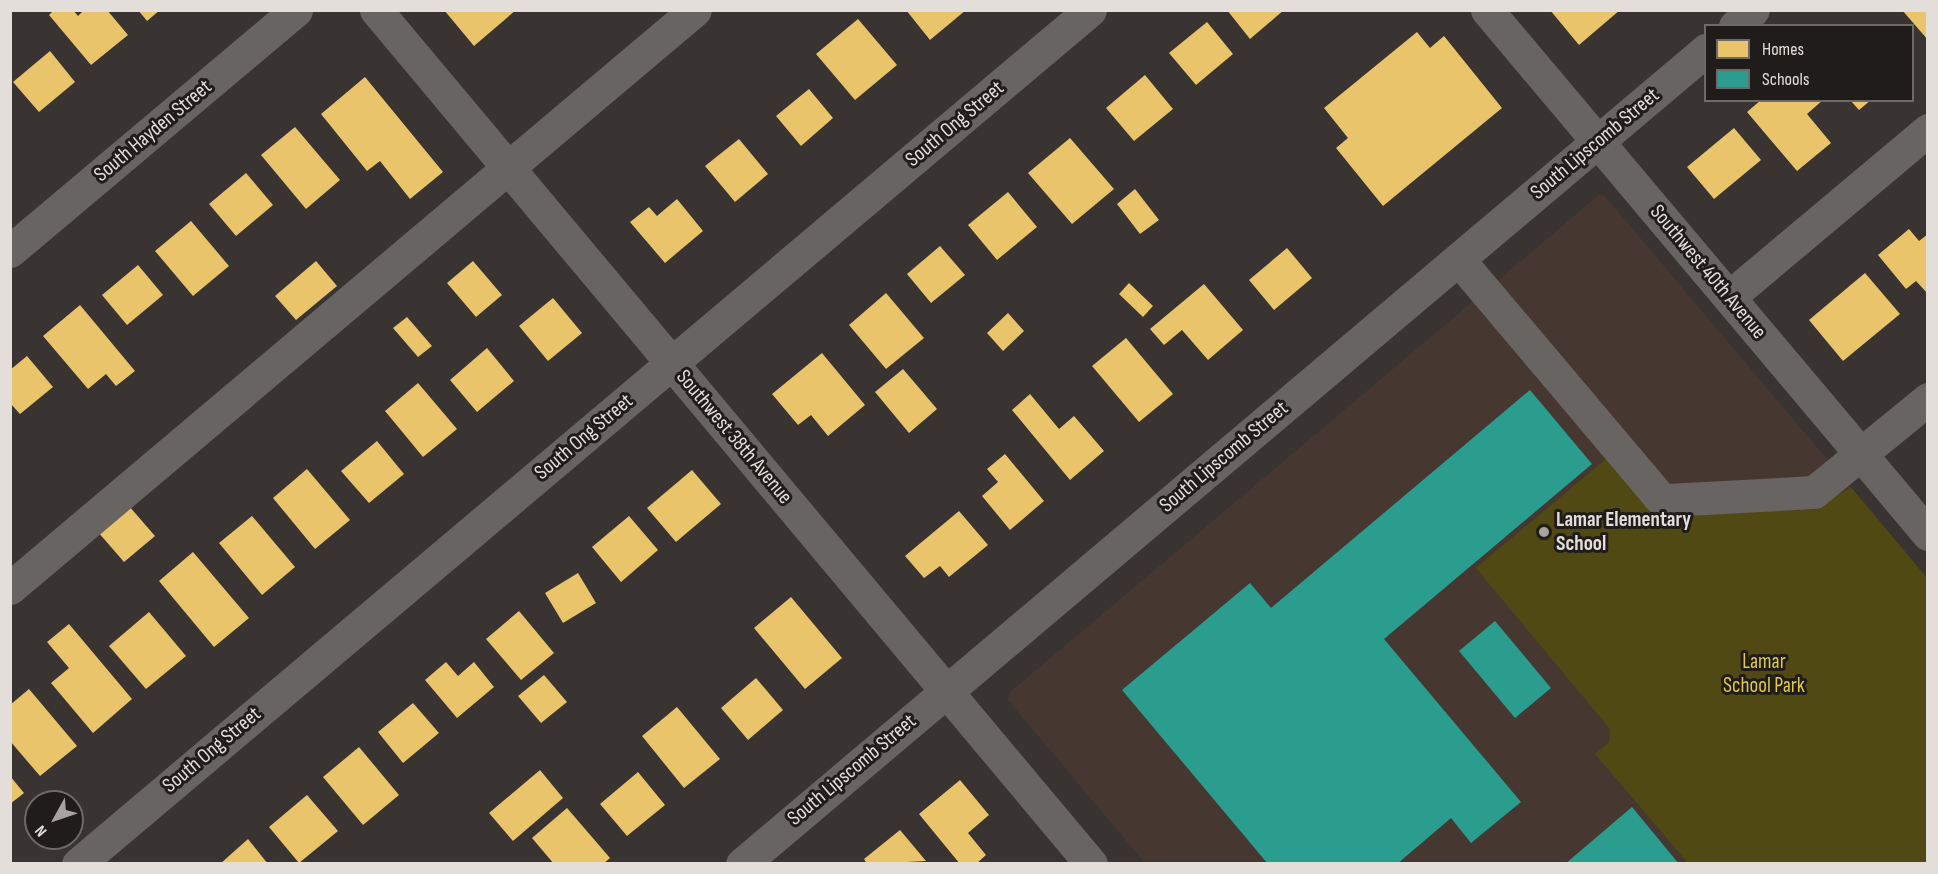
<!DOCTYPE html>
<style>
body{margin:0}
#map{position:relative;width:1938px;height:874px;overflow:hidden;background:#393432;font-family:"Sofia Sans Condensed",sans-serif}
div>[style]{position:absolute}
.built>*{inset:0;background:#463831}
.green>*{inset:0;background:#514914}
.homes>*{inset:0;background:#e9c46a}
.schools>*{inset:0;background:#2a9d8f}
.minor>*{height:33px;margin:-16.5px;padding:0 16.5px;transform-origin:16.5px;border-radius:16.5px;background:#676462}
.dots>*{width:16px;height:16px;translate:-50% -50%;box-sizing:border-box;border:3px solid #201c1a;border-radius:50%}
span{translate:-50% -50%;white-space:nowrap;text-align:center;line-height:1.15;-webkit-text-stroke:6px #201c1a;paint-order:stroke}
.street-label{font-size:21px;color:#e4dedb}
.poi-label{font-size:21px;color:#e4dedb;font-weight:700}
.left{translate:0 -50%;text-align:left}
.park-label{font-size:21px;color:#dfca49}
.frame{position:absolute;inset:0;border:12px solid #e4dedb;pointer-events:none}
.legend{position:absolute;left:1704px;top:24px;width:210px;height:78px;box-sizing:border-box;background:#201c1a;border:2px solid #6e6a67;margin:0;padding:8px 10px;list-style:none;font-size:18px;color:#e4dedb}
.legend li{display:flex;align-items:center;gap:12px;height:30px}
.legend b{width:30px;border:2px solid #6e6a67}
.north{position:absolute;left:24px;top:790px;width:60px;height:60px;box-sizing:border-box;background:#201c1a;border:2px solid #6e6a67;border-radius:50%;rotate:230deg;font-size:16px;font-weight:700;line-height:24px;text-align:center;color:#e4dedb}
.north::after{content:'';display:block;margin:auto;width:21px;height:27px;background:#a8a2a0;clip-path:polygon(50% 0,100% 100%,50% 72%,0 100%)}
</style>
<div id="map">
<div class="built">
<div style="clip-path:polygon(1599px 195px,1604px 195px,1927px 578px,1927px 863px,1145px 863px,1008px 700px,1009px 693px)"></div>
</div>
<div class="green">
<div style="clip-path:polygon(1606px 459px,1663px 526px,1706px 512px,1814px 510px,1851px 487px,1927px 578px,1927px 863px,1688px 863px,1595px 754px,1609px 742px,1610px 729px,1476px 568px)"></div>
</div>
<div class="homes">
<div style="clip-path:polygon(54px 10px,73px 10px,78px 16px,84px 10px,107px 10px,128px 35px,91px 65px,49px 15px)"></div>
<div style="clip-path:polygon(138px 10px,160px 10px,147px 21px)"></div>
<div style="clip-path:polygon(444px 10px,516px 10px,474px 46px)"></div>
<div style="clip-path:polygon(906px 10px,966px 10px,930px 40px)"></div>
<div style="clip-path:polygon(1227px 10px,1284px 10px,1250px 39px)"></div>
<div style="clip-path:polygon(1550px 10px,1620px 10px,1579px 45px)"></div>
<div style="clip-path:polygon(1902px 10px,1928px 10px,1928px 40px)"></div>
<div style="clip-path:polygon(858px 19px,897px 65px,855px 100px,816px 54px)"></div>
<div style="clip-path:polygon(1207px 22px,1233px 54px,1196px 85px,1169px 53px)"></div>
<div style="clip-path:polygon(1417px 32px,1430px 48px,1444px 36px,1502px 108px,1383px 206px,1336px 148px,1348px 138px,1324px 108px)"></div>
<div style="clip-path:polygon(50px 51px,75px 82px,39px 112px,13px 82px)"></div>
<div style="clip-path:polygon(1145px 75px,1173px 109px,1134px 141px,1106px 108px)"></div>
<div style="clip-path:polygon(365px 77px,443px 172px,410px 199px,380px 161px,367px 171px,321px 114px)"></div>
<div style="clip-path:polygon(809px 89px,833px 118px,801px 146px,776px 116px)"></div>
<div style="clip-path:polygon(1761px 100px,1823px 100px,1807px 114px,1831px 143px,1797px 171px,1747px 112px)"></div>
<div style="clip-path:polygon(1850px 100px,1871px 100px,1859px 110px)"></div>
<div style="clip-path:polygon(295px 127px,340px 180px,306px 209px,261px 155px)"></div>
<div style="clip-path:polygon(1734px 128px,1761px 160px,1714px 199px,1687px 167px)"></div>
<div style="clip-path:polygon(1070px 138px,1114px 189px,1072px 224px,1028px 173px)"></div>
<div style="clip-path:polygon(739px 139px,768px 174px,735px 202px,705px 166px)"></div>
<div style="clip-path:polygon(246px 173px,273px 205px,236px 236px,209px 204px)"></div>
<div style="clip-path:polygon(1135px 189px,1159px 220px,1140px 234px,1117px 204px)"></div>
<div style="clip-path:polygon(1008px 192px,1037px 227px,997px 260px,968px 225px)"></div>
<div style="clip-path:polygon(677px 199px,703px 231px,665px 263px,630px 222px,649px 207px,657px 216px)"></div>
<div style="clip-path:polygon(191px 221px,229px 266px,193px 296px,155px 251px)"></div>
<div style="clip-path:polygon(1909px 229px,1919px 241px,1928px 234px,1928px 294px,1916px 281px,1906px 289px,1878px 255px)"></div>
<div style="clip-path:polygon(940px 246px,965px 275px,931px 303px,907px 274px)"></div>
<div style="clip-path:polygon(1287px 248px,1312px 278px,1274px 310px,1249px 280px)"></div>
<div style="clip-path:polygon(316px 261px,337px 286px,296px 320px,275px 296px)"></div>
<div style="clip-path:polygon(473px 261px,502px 295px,476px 317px,447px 283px)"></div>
<div style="clip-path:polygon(138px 265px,163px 295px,127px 325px,102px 295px)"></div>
<div style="clip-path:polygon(1865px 273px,1900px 314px,1843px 361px,1809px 320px)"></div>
<div style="clip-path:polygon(1129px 283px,1153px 306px,1143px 317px,1119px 294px)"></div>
<div style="clip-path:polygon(1204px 284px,1243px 330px,1208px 360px,1182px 330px,1164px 345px,1150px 329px)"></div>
<div style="clip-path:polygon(886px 293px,924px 338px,886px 369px,849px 325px)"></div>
<div style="clip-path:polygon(553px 298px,582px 333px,548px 361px,519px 326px)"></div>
<div style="clip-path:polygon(80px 305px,135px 371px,116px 386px,106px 374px,88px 389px,43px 336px)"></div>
<div style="clip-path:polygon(1008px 313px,1024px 331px,1003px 351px,987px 333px)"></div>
<div style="clip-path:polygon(407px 317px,432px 346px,418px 357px,393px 328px)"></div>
<div style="clip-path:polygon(1126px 338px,1173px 394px,1139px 422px,1092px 366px)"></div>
<div style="clip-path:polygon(487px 348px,514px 381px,477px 412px,450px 380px)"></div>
<div style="clip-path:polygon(822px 353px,865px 405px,828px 436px,811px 415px,798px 425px,772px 394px)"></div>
<div style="clip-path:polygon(27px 356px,53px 387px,20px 414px,10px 403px,10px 370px)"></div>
<div style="clip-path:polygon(903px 369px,937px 409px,909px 433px,875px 392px)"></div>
<div style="clip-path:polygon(418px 383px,457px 429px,423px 457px,385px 411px)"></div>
<div style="clip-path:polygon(1030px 394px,1059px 429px,1074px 416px,1104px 451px,1070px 480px,1012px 410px)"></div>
<div style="clip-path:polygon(377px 441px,404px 474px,369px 503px,341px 471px)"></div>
<div style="clip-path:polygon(1005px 454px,1044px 501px,1010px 530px,982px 496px,998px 482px,987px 469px)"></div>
<div style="clip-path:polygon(307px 469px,350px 520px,315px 549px,273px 498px)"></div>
<div style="clip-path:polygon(692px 470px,721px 504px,676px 542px,647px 508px)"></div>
<div style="clip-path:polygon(129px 506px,155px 536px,124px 562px,98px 532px)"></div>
<div style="clip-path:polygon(959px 511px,988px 545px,949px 577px,940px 566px,924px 578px,905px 556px)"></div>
<div style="clip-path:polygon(252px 516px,295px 567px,262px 595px,219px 543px)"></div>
<div style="clip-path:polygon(629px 516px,658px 550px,621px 582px,592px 547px)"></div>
<div style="clip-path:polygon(193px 552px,249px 618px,214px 647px,159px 581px)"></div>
<div style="clip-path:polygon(578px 573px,596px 603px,563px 623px,545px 593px)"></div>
<div style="clip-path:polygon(791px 597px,842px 658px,805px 689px,754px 628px)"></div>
<div style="clip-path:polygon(519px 611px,554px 653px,521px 680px,486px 639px)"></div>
<div style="clip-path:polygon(149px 612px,186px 656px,146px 689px,109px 646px)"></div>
<div style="clip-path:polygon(69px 624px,132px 699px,93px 733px,51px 683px,69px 668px,47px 642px)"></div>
<div style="clip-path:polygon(446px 662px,458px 676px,474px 662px,494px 687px,457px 718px,425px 680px)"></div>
<div style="clip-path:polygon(544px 675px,567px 702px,541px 723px,518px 696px)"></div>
<div style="clip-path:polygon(756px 678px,783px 710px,748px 740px,721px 708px)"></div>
<div style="clip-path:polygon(29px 689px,77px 746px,40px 776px,10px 741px,10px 705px)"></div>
<div style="clip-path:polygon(413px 703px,439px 733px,403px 763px,378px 732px)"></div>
<div style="clip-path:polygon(677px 707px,720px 759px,684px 788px,642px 736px)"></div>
<div style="clip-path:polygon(359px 747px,399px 795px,363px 825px,323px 777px)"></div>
<div style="clip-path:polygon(540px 770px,563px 798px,513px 841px,489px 813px)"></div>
<div style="clip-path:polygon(638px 772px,665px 805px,627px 836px,600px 804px)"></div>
<div style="clip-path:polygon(10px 776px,24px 793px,10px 804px)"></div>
<div style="clip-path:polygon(960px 780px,989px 815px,968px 833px,986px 855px,976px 864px,960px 864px,919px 814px)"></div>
<div style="clip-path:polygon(307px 795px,338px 831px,299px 863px,269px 827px)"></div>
<div style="clip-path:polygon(567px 808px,610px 858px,603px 864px,554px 864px,532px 838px)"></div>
<div style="clip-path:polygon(900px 830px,926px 861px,867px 864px,864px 859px)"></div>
<div style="clip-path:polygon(248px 839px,268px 864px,220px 864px)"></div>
</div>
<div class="schools">
<div style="clip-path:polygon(1530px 390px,1592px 464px,1384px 639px,1521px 802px,1471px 843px,1451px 818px,1397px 864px,1268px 864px,1122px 690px,1250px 583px,1271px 608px)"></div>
<div style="clip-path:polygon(1495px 621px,1551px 688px,1515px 718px,1459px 651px)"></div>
<div style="clip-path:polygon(1632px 807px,1679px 864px,1565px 864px)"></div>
</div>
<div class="minor">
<div style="left:376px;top:10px;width:1114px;rotate:50.06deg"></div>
<div style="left:1487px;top:10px;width:685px;rotate:49.92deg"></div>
<div style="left:1735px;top:26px;width:24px;rotate:-42deg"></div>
<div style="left:10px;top:251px;width:374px;rotate:-40.1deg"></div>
<div style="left:1459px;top:260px;width:310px;rotate:49.8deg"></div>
<div style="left:1659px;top:497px;width:9px;rotate:21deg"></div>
<div style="left:1667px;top:500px;width:147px;rotate:-3.1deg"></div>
<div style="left:1814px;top:492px;width:147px;rotate:-39.2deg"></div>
<div style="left:1729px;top:297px;width:260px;rotate:-40deg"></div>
<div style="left:10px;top:588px;width:896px;rotate:-40.16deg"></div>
<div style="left:78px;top:864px;width:1324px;rotate:-40.16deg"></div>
<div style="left:742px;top:864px;width:1262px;rotate:-40.18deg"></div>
</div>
<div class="dots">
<div style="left:1544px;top:532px;background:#a8a2a0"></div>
</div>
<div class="street-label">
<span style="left:955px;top:124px;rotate:-40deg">South Ong Street</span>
<span style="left:153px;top:131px;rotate:-40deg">South Hayden Street</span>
<span style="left:1595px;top:144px;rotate:-40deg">South Lipscomb Street</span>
<span style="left:1708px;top:272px;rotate:50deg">Southwest 40th Avenue</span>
<span style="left:584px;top:437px;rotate:-40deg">South Ong Street</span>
<span style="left:734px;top:437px;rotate:50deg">Southwest 38th Avenue</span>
<span style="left:1224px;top:457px;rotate:-40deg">South Lipscomb Street</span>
<span style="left:212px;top:750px;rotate:-40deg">South Ong Street</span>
<span style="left:852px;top:770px;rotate:-40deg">South Lipscomb Street</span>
</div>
<div class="poi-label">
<span class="left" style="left:1556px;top:532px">Lamar Elementary<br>School</span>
</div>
<div class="park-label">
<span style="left:1764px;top:674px">Lamar<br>School Park</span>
</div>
<div class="frame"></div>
<ul class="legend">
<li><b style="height:16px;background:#e9c46a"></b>Homes</li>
<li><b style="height:16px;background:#2a9d8f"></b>Schools</li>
</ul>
<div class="north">N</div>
</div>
